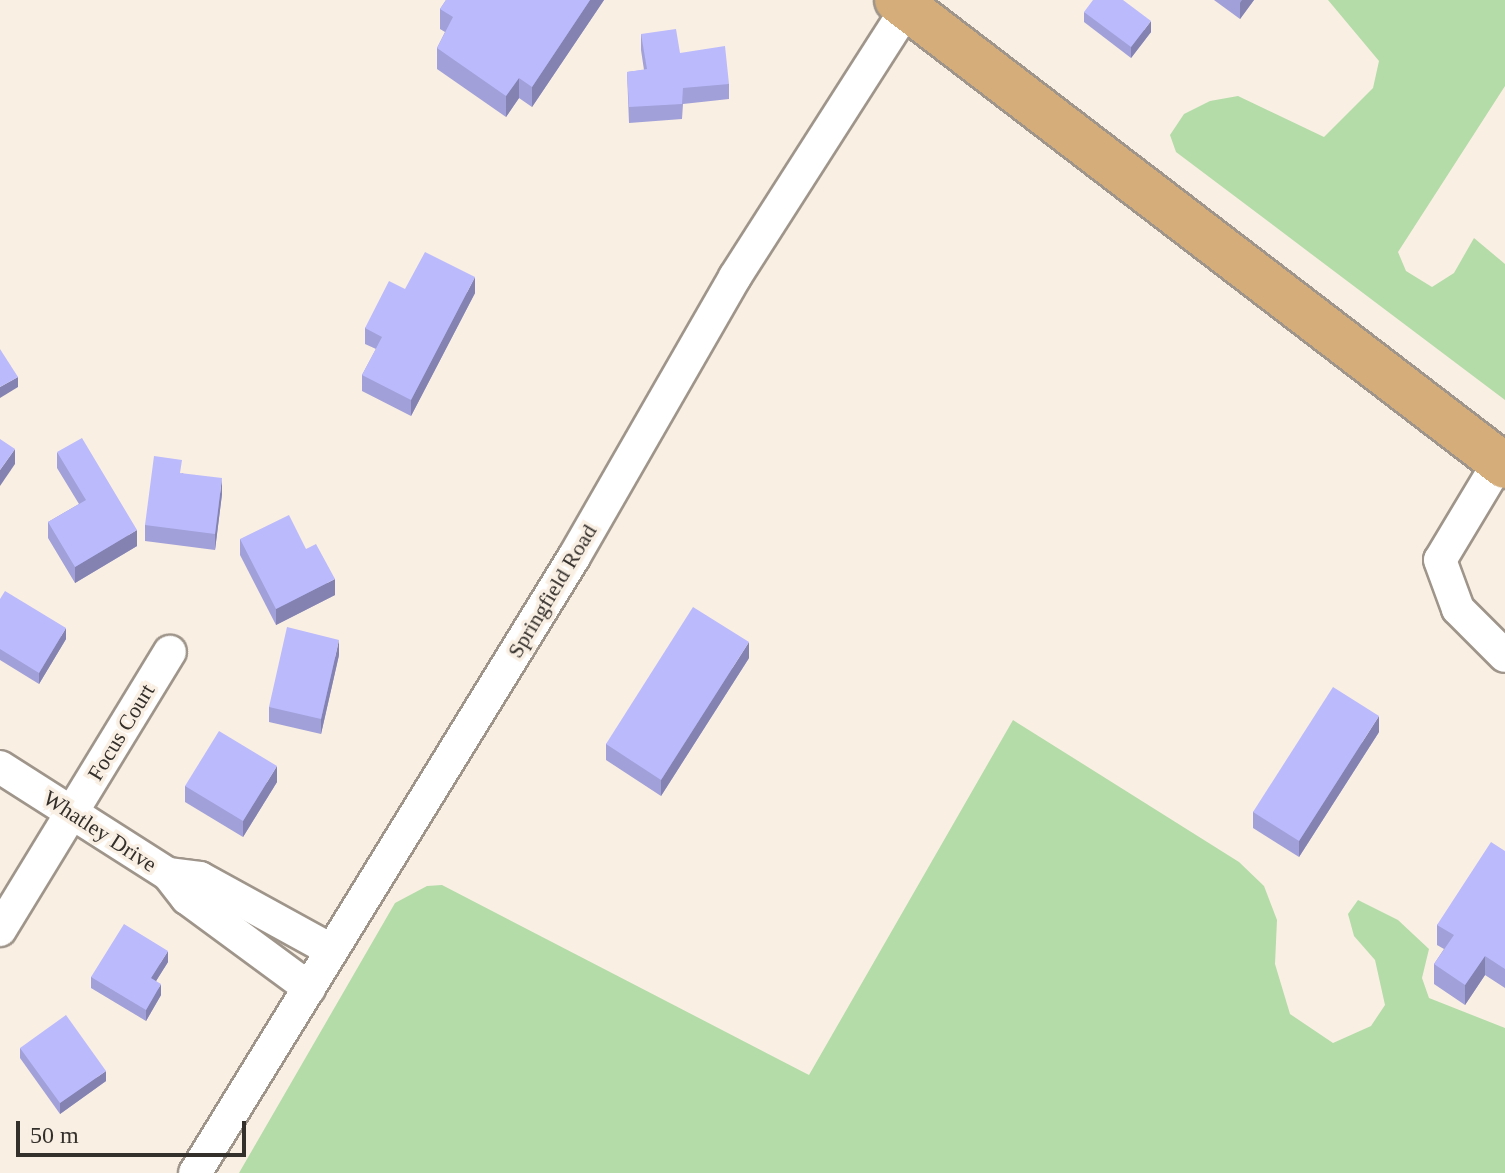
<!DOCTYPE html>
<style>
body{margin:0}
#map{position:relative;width:1505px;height:1173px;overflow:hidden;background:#faefe3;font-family:"Times New Roman",serif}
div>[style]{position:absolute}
.green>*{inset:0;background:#b3dca9}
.roads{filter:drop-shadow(2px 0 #9f958a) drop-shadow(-2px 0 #9f958a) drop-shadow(0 2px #9f958a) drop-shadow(0 -2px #9f958a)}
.street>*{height:32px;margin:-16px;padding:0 16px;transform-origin:16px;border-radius:16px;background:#fff}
.primary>*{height:44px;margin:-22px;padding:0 22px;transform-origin:22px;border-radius:22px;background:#d4ad7b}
.wall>*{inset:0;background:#a1a0d9}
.shaded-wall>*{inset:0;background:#8382b0}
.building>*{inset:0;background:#bbbafc}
span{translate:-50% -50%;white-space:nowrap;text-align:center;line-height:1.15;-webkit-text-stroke:7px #faefe3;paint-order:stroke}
.street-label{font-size:22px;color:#332f2b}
.scale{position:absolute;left:16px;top:1121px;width:230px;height:36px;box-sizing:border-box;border:4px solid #332f2b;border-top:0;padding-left:10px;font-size:24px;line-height:28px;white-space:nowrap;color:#332f2b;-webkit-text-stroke:6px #faefe3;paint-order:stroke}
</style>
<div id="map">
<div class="green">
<div style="clip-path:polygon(1328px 0,1505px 0,1505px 86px,1398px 252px,1406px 271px,1432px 287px,1454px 273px,1474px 238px,1505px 264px,1505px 400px,1176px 152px,1170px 135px,1184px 114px,1210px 101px,1238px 96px,1324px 137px,1373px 88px,1379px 61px)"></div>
<div style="clip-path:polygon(1013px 720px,1239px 862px,1264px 886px,1277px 920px,1275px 964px,1290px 1014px,1333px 1043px,1371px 1026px,1385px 1005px,1375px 960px,1354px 936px,1348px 914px,1358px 900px,1398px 920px,1429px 949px,1422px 978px,1429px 998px,1505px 1028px,1505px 1173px,239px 1173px,395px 903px,427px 886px,442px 885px,809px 1075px)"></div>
</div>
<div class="roads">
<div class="street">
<div style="left:1499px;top:462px;width:114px;rotate:121deg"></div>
<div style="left:1440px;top:560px;width:52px;rotate:69.8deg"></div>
<div style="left:1458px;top:609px;width:66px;rotate:45deg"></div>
<div style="left:0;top:767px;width:199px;rotate:32.5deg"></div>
<div style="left:168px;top:874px;width:32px;rotate:7deg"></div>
<div style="left:200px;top:878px;width:149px;rotate:28.8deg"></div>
<div style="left:168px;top:874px;width:31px;rotate:52deg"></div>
<div style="left:187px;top:898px;width:152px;rotate:36.4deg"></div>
<div style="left:0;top:930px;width:326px;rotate:-58.6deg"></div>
<div style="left:195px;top:1173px;width:723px;rotate:-58.4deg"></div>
<div style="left:574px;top:557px;width:323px;rotate:-60.1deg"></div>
<div style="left:735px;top:277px;width:319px;rotate:-57.4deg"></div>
</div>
<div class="primary">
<div style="left:897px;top:0;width:766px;rotate:37.47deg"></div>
</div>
</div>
<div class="wall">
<div style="clip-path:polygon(446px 0,604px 0,532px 107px,519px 98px,506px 117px,437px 69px,437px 48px,445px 32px,440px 29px,440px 9px)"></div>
<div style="clip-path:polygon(1214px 0,1254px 0,1240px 19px)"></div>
<div style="clip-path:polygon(1084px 12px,1151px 32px,1131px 58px,1084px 22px)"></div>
<div style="clip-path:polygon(641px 34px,680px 53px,729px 84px,729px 99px,683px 104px,682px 119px,629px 123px,627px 72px,644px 70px,641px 50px)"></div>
<div style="clip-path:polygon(405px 289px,475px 293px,411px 416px,362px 391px,362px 375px,376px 349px,365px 344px,365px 328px)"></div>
<div style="clip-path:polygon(57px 452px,137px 546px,75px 583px,48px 538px,48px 522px,79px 504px,57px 468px)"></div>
<div style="clip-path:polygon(182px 473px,222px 494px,215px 550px,145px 541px,145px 525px)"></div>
<div style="clip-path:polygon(240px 539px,306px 549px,335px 595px,276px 625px,240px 555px)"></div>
<div style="clip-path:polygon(0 599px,66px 639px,39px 684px,0 660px)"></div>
<div style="clip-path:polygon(339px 655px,321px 734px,269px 722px,269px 707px)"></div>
<div style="clip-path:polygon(749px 658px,661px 796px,606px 760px,606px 744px)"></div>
<div style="clip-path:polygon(1379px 732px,1299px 857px,1253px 828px,1253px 812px)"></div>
<div style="clip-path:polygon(277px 782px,243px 837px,185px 802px,185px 786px)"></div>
<div style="clip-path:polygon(1505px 851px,1505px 988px,1485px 975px,1465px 1005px,1434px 984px,1434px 964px,1444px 949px,1437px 945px,1437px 925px)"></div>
<div style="clip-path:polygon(168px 962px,156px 981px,161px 995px,146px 1021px,91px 988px,91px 977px)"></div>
<div style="clip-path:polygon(20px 1048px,106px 1081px,60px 1114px,20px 1058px)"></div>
</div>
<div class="shaded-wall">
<div style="clip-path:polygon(590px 0,604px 0,532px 107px,532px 87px)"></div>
<div style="clip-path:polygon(1242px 0,1254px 0,1240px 19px,1240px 3px)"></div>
<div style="clip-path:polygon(1151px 21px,1151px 32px,1131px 58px,1131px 47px)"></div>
<div style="clip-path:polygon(519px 78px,519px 98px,506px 117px,506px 96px)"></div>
<div style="clip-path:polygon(475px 277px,475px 293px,411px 416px,411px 400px)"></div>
<div style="clip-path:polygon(18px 377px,18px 387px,0 398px,0 387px)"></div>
<div style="clip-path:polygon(15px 449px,15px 464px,0 486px,0 470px)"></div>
<div style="clip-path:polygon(222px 478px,222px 494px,215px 550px,215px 534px)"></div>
<div style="clip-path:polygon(137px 530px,137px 546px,75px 583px,75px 567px)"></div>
<div style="clip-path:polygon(335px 579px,335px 595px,276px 625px,276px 609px)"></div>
<div style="clip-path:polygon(66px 628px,66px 639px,39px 684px,39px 673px)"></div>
<div style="clip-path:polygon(339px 640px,339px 655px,321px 734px,321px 719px)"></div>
<div style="clip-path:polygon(749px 642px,749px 658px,661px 796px,661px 780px)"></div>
<div style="clip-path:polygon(1379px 716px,1379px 732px,1299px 857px,1299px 841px)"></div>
<div style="clip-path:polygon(277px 766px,277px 782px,243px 837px,243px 821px)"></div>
<div style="clip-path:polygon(168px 951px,168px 962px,151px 989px,151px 978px)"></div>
<div style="clip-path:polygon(1485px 956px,1485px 975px,1465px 1005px,1465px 985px)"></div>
<div style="clip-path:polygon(161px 984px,161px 995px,146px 1021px,146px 1010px)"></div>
<div style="clip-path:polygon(106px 1071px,106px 1081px,60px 1114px,60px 1103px)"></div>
</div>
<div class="building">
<div style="clip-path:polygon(446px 0,590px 0,532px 87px,519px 78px,506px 96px,437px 48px,453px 17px,440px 9px)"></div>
<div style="clip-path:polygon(1093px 0,1123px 0,1151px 21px,1131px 47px,1084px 12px)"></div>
<div style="clip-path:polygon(676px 29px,680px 53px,725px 46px,729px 84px,683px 88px,682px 104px,629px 107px,627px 72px,647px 69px,641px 34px)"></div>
<div style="clip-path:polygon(425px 252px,475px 277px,411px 400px,362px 375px,382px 337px,365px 328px,389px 281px,405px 289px)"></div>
<div style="clip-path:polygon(0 349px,18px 377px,0 387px)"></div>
<div style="clip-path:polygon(82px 438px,137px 530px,75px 567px,48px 522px,86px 500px,57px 452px)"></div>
<div style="clip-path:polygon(0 439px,15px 449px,0 470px)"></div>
<div style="clip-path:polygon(154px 456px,182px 460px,180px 473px,222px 478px,215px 534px,145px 525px)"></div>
<div style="clip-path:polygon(289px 515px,306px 549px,316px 544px,335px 579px,276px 609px,240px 539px)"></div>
<div style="clip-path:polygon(5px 591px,66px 628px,39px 673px,0 649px,0 599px)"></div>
<div style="clip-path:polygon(693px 607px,749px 642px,661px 780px,606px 744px)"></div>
<div style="clip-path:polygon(287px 627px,339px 640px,321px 719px,269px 707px)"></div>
<div style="clip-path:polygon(1333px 687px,1379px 716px,1299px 841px,1253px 812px)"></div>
<div style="clip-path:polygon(219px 731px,277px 766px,243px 821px,185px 786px)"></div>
<div style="clip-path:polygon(1491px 842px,1505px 851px,1505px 969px,1485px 956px,1465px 985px,1434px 964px,1454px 935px,1437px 925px)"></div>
<div style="clip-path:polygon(124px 924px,168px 951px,151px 978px,161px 984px,146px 1010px,91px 977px)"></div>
<div style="clip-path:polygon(66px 1015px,106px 1071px,60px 1103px,20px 1048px)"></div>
</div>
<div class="street-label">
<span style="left:552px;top:591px;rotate:-59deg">Springfield Road</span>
<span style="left:121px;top:732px;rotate:-59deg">Focus Court</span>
<span style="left:100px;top:831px;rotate:33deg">Whatley Drive</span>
</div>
<div class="scale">50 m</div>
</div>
